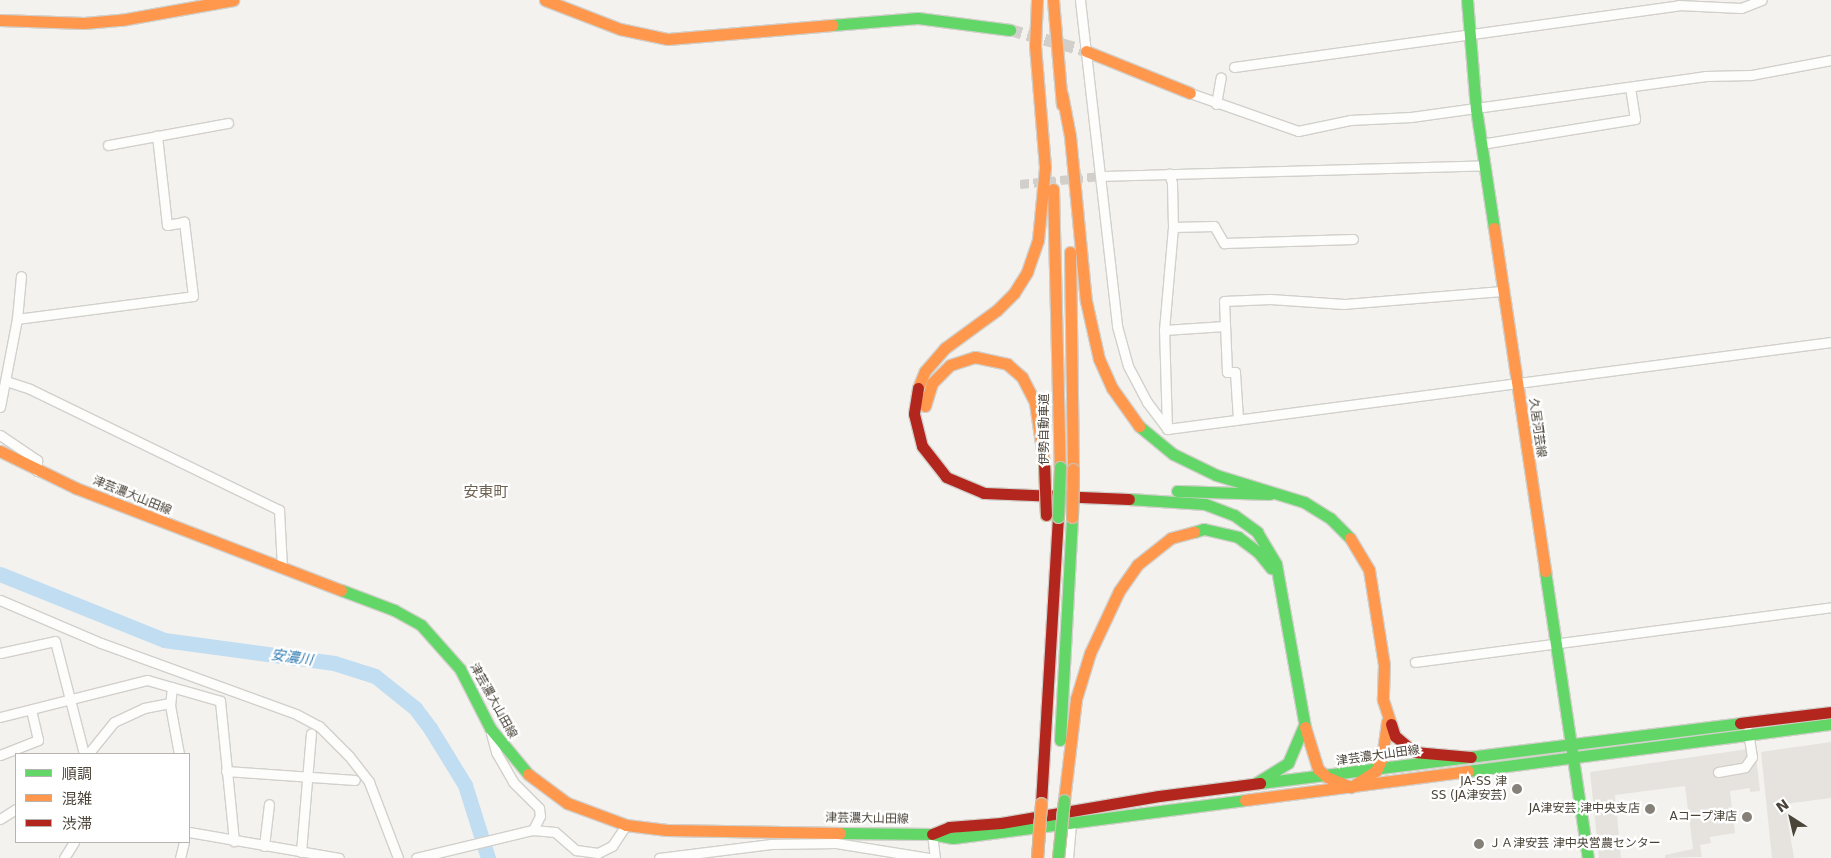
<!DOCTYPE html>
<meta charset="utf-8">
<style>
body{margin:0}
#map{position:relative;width:1831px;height:858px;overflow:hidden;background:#f4f2ee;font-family:"DejaVu Sans","Noto Sans JP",sans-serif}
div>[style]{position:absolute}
.parking>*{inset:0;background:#e6e3df}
.river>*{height:15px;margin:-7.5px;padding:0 7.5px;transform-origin:7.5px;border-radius:7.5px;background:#c0ddf1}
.street-tunnel>*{height:9px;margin-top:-4.5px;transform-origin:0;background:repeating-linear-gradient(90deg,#d2cfca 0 9px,transparent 0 13.5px)}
.secondary-tunnel>*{height:12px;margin-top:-6px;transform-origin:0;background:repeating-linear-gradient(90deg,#d2cfca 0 12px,transparent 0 18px)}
.roads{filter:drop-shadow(1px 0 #d2d0cb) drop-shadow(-1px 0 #d2d0cb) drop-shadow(0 1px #d2d0cb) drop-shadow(0 -1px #d2d0cb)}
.street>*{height:9px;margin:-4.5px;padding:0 4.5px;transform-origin:4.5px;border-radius:4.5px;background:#fdfdfc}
.fast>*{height:11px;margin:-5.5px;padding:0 5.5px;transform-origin:5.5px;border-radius:5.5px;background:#63d668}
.slow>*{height:11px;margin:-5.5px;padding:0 5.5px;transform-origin:5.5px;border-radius:5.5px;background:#ff974d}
.jam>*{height:11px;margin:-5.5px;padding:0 5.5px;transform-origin:5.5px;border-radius:5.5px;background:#b3261e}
.bridges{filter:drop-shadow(1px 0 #ccbfa9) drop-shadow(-1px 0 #ccbfa9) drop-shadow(0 1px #ccbfa9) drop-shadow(0 -1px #ccbfa9)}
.fast-bridge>*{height:11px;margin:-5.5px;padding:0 5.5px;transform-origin:5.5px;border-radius:5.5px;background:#63d668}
.slow-bridge>*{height:11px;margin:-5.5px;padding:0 5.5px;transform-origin:5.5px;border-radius:5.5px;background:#ff974d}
.jam-bridge>*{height:11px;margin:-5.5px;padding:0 5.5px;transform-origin:5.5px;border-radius:5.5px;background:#b3261e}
.dots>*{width:14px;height:14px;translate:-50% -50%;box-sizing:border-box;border:2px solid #fff;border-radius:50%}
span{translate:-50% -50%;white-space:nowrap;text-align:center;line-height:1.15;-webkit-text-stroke:4.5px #fff;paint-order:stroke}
.street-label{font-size:12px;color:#4b4439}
.poi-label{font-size:12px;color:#4b4439}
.right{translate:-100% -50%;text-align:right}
.left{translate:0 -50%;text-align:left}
.water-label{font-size:14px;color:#2e7ab2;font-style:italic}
.quarter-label{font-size:15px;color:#6e6250}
.legend{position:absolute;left:15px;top:753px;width:175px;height:90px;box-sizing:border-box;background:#fff;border:1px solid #b7b4b0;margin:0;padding:6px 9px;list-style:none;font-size:15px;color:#4b4439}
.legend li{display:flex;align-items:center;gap:10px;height:25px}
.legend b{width:25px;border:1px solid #b7b4b0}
.north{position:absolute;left:1766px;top:793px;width:50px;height:50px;-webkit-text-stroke:4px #fff;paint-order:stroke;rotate:325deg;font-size:14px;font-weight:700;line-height:20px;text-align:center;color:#4b4439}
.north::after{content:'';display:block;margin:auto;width:18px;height:22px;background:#4b4439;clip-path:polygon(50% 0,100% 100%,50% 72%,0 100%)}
</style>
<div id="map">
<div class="parking">
<div style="clip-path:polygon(1831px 742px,1831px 798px,1785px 804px,1794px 858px,1772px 858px,1761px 752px)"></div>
<div style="clip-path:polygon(1755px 748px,1760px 791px,1750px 792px,1750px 788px,1730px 791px,1735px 833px,1710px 837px,1711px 843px,1700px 845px,1702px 857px,1665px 858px,1665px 855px,1693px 849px,1685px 786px,1615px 795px,1621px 858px,1599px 858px,1590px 772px)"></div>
</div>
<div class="river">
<div style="left:0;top:574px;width:177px;rotate:21.9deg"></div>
<div style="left:164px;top:640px;width:172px;rotate:7.7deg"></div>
<div style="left:334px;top:663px;width:43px;rotate:17.6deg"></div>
<div style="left:375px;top:676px;width:51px;rotate:38.7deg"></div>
<div style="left:415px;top:708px;width:25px;rotate:53deg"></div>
<div style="left:430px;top:728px;width:67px;rotate:58.4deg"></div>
<div style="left:465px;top:785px;width:77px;rotate:72.5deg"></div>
</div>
<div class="street-tunnel">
<div style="left:1020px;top:184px;width:81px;rotate:-5.6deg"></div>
</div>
<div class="secondary-tunnel">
<div style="left:1010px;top:30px;width:79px;rotate:15.4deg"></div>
</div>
<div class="roads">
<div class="street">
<div style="left:1080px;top:0;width:328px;rotate:83.5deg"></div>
<div style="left:1117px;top:326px;width:41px;rotate:74.6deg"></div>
<div style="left:1128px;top:366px;width:41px;rotate:62.2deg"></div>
<div style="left:1147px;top:402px;width:34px;rotate:53deg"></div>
<div style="left:1234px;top:67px;width:448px;rotate:-7.9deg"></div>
<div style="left:1678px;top:5px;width:63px;rotate:2.7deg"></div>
<div style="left:1741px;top:8px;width:22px;rotate:-21deg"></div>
<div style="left:1190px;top:93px;width:114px;rotate:19.4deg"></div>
<div style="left:1298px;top:131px;width:53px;rotate:-11.9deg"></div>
<div style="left:1350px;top:120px;width:61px;rotate:-2.8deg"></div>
<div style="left:1411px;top:117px;width:298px;rotate:-7.9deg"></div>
<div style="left:1706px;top:76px;width:45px;rotate:-1.3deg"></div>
<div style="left:1751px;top:75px;width:81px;rotate:-10.6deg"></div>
<div style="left:1216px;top:104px;width:27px;rotate:-80deg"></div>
<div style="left:1481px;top:144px;width:156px;rotate:-9.2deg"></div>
<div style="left:1635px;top:119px;width:31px;rotate:-99deg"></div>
<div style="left:108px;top:145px;width:122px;rotate:-10.4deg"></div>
<div style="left:1101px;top:176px;width:383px;rotate:-1.6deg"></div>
<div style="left:1173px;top:227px;width:41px;rotate:-1.4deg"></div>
<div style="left:1214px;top:226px;width:20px;rotate:60deg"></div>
<div style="left:1224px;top:243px;width:129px;rotate:-1.8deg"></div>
<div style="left:17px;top:319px;width:177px;rotate:-7.4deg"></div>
<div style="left:193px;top:296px;width:75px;rotate:-96.9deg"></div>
<div style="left:184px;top:222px;width:17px;rotate:170deg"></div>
<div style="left:167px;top:225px;width:90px;rotate:-96.4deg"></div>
<div style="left:1164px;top:330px;width:61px;rotate:-3.8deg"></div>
<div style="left:6px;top:381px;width:25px;rotate:18deg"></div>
<div style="left:30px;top:389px;width:277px;rotate:25.9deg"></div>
<div style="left:279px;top:510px;width:57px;rotate:87deg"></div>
<div style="left:0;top:407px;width:90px;rotate:-79.1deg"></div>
<div style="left:17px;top:319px;width:43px;rotate:-84.7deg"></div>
<div style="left:1238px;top:419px;width:47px;rotate:-93.7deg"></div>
<div style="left:1235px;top:372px;width:8px;rotate:180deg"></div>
<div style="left:1227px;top:372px;width:71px;rotate:-92.4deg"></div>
<div style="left:1224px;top:301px;width:46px;rotate:-2.5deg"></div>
<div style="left:1270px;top:299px;width:74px;rotate:3.9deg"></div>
<div style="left:1344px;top:304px;width:160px;rotate:-4.7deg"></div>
<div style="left:1167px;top:429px;width:670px;rotate:-7.46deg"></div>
<div style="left:1167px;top:429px;width:99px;rotate:-91.7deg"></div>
<div style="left:1164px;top:330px;width:103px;rotate:-85deg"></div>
<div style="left:1173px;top:227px;width:44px;rotate:-91.3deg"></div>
<div style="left:1172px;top:183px;width:10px;rotate:-107deg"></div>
<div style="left:0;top:435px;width:45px;rotate:34deg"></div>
<div style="left:37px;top:460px;width:11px;rotate:90deg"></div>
<div style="left:0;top:600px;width:110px;rotate:23.1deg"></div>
<div style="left:101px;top:643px;width:208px;rotate:20deg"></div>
<div style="left:296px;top:714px;width:26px;rotate:28deg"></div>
<div style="left:319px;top:726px;width:42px;rotate:45deg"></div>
<div style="left:349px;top:756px;width:33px;rotate:52deg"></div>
<div style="left:369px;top:782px;width:81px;rotate:69.1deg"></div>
<div style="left:0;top:653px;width:56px;rotate:-12.3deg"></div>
<div style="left:55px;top:641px;width:117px;rotate:75.6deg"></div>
<div style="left:1415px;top:662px;width:420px;rotate:-7.5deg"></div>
<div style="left:172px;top:687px;width:18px;rotate:96deg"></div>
<div style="left:170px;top:705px;width:50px;rotate:79.6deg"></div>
<div style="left:0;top:717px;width:152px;rotate:-14.1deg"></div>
<div style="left:147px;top:680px;width:76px;rotate:16deg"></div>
<div style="left:220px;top:701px;width:141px;rotate:84.3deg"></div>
<div style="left:491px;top:733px;width:20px;rotate:75deg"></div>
<div style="left:496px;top:752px;width:34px;rotate:60deg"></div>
<div style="left:513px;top:782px;width:37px;rotate:45deg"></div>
<div style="left:539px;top:808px;width:8px;rotate:83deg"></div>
<div style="left:540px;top:816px;width:16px;rotate:117deg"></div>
<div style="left:88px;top:754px;width:41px;rotate:-50.9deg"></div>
<div style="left:114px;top:722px;width:33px;rotate:-25deg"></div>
<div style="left:144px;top:708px;width:26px;rotate:-11deg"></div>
<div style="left:0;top:755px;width:41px;rotate:-21.5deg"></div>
<div style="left:38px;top:740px;width:31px;rotate:-103deg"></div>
<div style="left:226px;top:771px;width:129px;rotate:4deg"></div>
<div style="left:1718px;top:772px;width:27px;rotate:-10deg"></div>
<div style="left:1745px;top:767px;width:12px;rotate:-55deg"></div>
<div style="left:1752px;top:757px;width:26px;rotate:-99deg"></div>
<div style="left:0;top:819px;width:19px;rotate:-32deg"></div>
<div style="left:189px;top:832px;width:152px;rotate:9.8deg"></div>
<div style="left:932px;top:834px;width:24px;rotate:83deg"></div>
<div style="left:264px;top:846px;width:42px;rotate:-83.2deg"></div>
<div style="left:301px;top:852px;width:119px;rotate:-85.2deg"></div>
<div style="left:64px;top:858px;width:19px;rotate:-58deg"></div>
<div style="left:180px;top:858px;width:16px;rotate:-76deg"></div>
<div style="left:416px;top:858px;width:120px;rotate:-13.5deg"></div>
<div style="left:533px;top:830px;width:22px;rotate:5deg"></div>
<div style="left:555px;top:832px;width:28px;rotate:41deg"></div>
<div style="left:576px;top:850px;width:22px;rotate:8deg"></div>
<div style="left:598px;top:853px;width:16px;rotate:-27deg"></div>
<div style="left:612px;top:846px;width:25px;rotate:-56deg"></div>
<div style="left:659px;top:858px;width:113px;rotate:-7.1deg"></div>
<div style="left:771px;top:844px;width:65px;rotate:-0.9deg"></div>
<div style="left:836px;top:843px;width:94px;rotate:9.2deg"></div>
<div style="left:1068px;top:858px;width:34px;rotate:-85deg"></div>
</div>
<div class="fast">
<div style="left:1467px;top:0;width:109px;rotate:85.3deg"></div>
<div style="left:1476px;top:109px;width:120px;rotate:81.4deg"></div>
<div style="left:832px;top:25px;width:86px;rotate:-4.7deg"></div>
<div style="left:918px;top:18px;width:93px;rotate:7.4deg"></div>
<div style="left:1139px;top:426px;width:44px;rotate:39.5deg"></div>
<div style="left:1173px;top:454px;width:48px;rotate:26deg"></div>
<div style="left:1216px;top:475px;width:92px;rotate:17.1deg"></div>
<div style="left:1304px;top:502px;width:31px;rotate:32deg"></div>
<div style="left:1330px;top:518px;width:28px;rotate:45deg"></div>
<div style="left:1177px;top:491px;width:93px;rotate:1.8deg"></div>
<div style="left:1129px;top:499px;width:76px;rotate:3.8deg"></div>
<div style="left:1205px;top:504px;width:31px;rotate:21deg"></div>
<div style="left:1234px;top:515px;width:29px;rotate:36deg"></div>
<div style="left:1257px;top:532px;width:37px;rotate:59deg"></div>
<div style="left:1276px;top:564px;width:166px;rotate:79.9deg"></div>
<div style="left:1194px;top:532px;width:10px;rotate:-17deg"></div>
<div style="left:1204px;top:529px;width:35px;rotate:13deg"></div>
<div style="left:1238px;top:537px;width:25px;rotate:37deg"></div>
<div style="left:1258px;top:552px;width:21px;rotate:51deg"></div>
<div style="left:1545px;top:571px;width:290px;rotate:81.5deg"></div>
<div style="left:341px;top:590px;width:57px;rotate:20.7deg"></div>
<div style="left:394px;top:610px;width:31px;rotate:29deg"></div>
<div style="left:421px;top:625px;width:59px;rotate:48.4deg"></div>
<div style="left:460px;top:669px;width:66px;rotate:63deg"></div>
<div style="left:490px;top:728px;width:60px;rotate:50.4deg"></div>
<div style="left:1060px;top:740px;width:223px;rotate:-86.9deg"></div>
<div style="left:1468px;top:771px;width:366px;rotate:-7.4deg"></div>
<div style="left:1256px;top:783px;width:38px;rotate:-32deg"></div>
<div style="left:1288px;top:763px;width:39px;rotate:-67deg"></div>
<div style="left:1260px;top:783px;width:484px;rotate:-7.1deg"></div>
<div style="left:840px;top:833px;width:92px;rotate:0.6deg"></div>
<div style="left:932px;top:834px;width:21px;rotate:11deg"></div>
<div style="left:953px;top:838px;width:294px;rotate:-7.4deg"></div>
</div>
<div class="slow">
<div style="left:545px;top:0;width:80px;rotate:21.1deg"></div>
<div style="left:620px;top:29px;width:49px;rotate:11.8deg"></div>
<div style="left:668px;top:39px;width:165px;rotate:-4.9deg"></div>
<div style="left:1053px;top:0;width:105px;rotate:85.1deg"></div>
<div style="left:0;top:20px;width:84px;rotate:2deg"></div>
<div style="left:84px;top:23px;width:37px;rotate:-5deg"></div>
<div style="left:121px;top:20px;width:114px;rotate:-10.1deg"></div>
<div style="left:1086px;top:51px;width:112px;rotate:22deg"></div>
<div style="left:1062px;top:94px;width:43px;rotate:79.2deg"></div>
<div style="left:1070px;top:136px;width:166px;rotate:84.5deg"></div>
<div style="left:1086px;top:301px;width:59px;rotate:77.4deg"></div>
<div style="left:1099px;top:359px;width:32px;rotate:66deg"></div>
<div style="left:1112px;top:388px;width:47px;rotate:54.6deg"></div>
<div style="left:1053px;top:189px;width:278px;rotate:88.6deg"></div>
<div style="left:1494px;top:228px;width:347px;rotate:81.5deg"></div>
<div style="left:1070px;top:252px;width:217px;rotate:89.2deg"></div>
<div style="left:918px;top:388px;width:18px;rotate:-68deg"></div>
<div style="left:925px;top:371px;width:30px;rotate:-49deg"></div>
<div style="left:945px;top:348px;width:64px;rotate:-36.2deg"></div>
<div style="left:997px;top:310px;width:24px;rotate:-45deg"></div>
<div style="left:1014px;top:293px;width:25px;rotate:-58deg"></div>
<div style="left:1027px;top:272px;width:34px;rotate:-71deg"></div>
<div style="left:1038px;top:240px;width:73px;rotate:-84.5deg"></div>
<div style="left:1045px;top:167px;width:121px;rotate:-94.7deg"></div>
<div style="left:1035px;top:46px;width:46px;rotate:-87.5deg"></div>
<div style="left:925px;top:406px;width:24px;rotate:-73deg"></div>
<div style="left:932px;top:383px;width:25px;rotate:-45deg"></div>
<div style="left:950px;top:365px;width:26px;rotate:-18deg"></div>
<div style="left:975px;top:357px;width:33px;rotate:12deg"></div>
<div style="left:1007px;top:364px;width:20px;rotate:41deg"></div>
<div style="left:1022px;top:377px;width:29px;rotate:63deg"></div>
<div style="left:1035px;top:403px;width:61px;rotate:81.5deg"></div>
<div style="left:0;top:451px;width:85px;rotate:26deg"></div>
<div style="left:76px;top:488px;width:284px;rotate:21.1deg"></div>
<div style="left:1350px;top:538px;width:37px;rotate:59deg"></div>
<div style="left:1369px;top:570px;width:96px;rotate:81deg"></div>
<div style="left:1384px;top:665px;width:35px;rotate:92deg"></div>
<div style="left:1383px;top:700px;width:25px;rotate:72deg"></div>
<div style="left:1305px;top:727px;width:44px;rotate:72.8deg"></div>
<div style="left:1318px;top:769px;width:12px;rotate:42deg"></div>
<div style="left:1327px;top:777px;width:26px;rotate:23deg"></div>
<div style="left:1351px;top:787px;width:30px;rotate:-33deg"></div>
<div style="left:1376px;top:771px;width:14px;rotate:-65deg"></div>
<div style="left:1382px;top:758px;width:37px;rotate:-82deg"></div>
<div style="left:528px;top:774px;width:49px;rotate:36.6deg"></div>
<div style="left:567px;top:803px;width:63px;rotate:20.4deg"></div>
<div style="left:626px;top:825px;width:41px;rotate:7deg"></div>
<div style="left:667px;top:830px;width:173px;rotate:1deg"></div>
<div style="left:1064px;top:800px;width:102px;rotate:-83.2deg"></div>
<div style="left:1076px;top:699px;width:48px;rotate:-73.1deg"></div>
<div style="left:1090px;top:653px;width:68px;rotate:-64.9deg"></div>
<div style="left:1119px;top:591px;width:32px;rotate:-55deg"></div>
<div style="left:1137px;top:565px;width:43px;rotate:-38.5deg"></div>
<div style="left:1171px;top:538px;width:24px;rotate:-15deg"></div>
<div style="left:1245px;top:800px;width:225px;rotate:-7.4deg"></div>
</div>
<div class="jam">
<div style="left:918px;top:388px;width:26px;rotate:99deg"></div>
<div style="left:914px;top:414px;width:33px;rotate:76deg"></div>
<div style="left:922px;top:446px;width:39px;rotate:52deg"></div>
<div style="left:946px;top:477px;width:41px;rotate:22.8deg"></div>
<div style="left:984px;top:493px;width:145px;rotate:2.4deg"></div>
<div style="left:1740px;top:723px;width:92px;rotate:-6.9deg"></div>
<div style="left:1391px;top:724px;width:13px;rotate:72deg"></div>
<div style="left:1395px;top:736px;width:25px;rotate:40deg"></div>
<div style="left:1414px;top:752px;width:57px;rotate:5deg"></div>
<div style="left:1041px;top:803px;width:287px;rotate:-86.6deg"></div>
<div style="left:932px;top:834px;width:18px;rotate:-22deg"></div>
<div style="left:949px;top:827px;width:52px;rotate:-4.4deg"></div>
<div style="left:1001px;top:823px;width:160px;rotate:-9.7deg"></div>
<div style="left:1159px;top:796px;width:102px;rotate:-7.3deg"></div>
</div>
</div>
<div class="bridges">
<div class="fast-bridge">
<div style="left:1058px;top:517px;width:50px;rotate:-87.7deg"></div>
<div style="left:1058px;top:858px;width:58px;rotate:-84.1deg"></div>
</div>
<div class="slow-bridge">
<div style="left:1072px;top:517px;width:48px;rotate:-88.8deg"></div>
<div style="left:1037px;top:858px;width:55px;rotate:-85.8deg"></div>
</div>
<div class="jam-bridge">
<div style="left:1044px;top:463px;width:52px;rotate:87.8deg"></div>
</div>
</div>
<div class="dots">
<div style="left:1517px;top:789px;background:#868178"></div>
<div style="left:1650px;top:809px;background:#868178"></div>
<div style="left:1747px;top:817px;background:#868178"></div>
<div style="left:1479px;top:844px;background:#868178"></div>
</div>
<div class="street-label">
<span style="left:1537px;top:428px;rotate:82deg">久居河芸線</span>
<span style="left:1045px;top:429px;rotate:-90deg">伊勢自動車道</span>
<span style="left:132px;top:496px;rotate:22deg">津芸濃大山田線</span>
<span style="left:493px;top:701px;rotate:61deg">津芸濃大山田線</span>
<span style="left:1378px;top:756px;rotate:-8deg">津芸濃大山田線</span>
<span style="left:867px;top:819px;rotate:1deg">津芸濃大山田線</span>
</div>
<div class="poi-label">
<span class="right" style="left:1507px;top:789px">JA-SS 津<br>SS (JA津安芸)</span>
<span class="right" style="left:1640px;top:809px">JA津安芸 津中央支店</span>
<span class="right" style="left:1737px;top:817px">Aコープ津店</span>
<span class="left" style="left:1489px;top:844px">ＪＡ津安芸 津中央営農センター</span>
</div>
<div class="water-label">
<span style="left:292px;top:657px;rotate:8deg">安濃川</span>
</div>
<div class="quarter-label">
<span style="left:486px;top:493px">安東町</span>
</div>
<ul class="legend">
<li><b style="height:6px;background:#63d668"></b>順調</li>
<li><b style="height:6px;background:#ff974d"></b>混雑</li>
<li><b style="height:6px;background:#b3261e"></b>渋滞</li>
</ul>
<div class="north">N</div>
</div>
